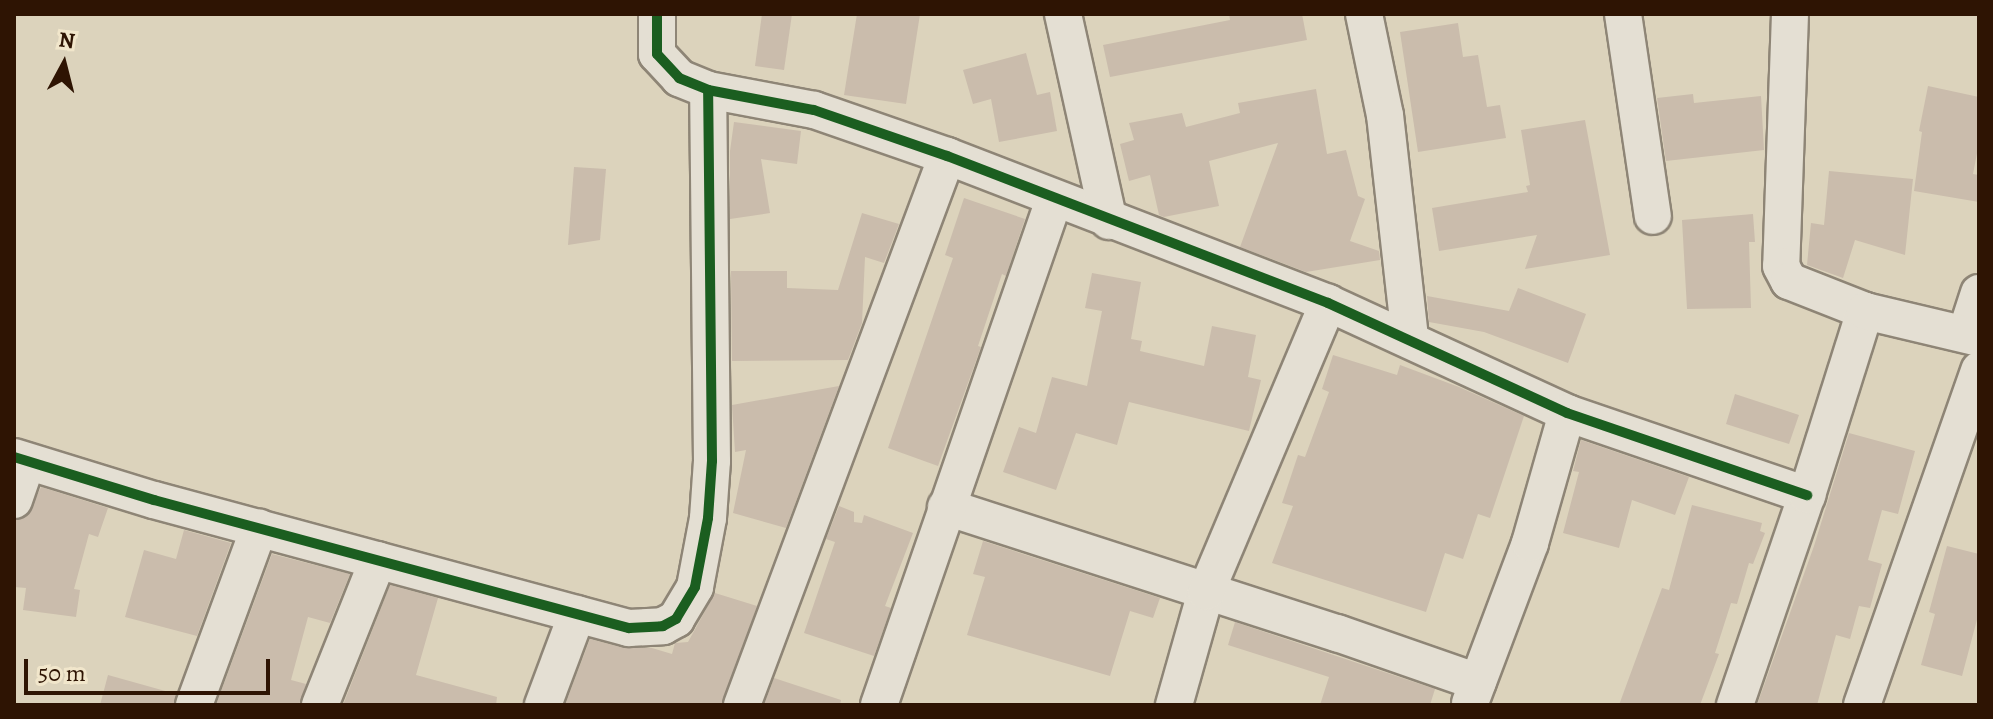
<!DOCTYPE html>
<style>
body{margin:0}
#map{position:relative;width:1993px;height:719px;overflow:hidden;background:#dcd3bc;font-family:Alegreya,serif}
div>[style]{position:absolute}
.building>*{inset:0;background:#cabcac}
.roads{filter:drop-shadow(2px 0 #8e8576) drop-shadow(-2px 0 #8e8576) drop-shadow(0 2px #8e8576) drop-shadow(0 -2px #8e8576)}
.minor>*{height:36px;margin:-18px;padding:0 18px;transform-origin:18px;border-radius:18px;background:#e4dfd3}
.cycleway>*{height:10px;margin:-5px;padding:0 5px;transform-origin:5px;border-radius:5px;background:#1b5e20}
span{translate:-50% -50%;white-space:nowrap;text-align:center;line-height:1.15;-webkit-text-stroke:6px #f1e6cb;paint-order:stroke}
.frame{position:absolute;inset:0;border:16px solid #2e1403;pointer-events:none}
.north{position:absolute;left:24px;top:24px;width:80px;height:80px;-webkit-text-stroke:6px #f1e6cb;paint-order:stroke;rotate:7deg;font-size:22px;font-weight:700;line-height:32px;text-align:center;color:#2e1403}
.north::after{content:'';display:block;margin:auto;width:28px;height:36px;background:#2e1403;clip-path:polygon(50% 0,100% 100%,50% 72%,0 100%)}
.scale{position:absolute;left:24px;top:659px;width:246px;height:36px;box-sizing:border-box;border:4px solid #2e1403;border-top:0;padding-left:10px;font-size:24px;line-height:28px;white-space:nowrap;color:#2e1403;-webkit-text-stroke:6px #f1e6cb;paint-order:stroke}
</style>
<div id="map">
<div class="building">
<div style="clip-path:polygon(762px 14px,792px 14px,784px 70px,755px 66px)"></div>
<div style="clip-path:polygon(857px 14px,920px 14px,906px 104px,844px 95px)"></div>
<div style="clip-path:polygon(1229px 14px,1302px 14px,1307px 40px,1110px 77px,1103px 45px,1230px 20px)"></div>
<div style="clip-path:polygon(1458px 23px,1463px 57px,1478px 55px,1487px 107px,1500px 105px,1506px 138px,1418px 152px,1400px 32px)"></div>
<div style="clip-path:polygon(1026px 53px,1037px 95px,1050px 92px,1057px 131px,999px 142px,991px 99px,973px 104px,963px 70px)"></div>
<div style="clip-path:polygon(1928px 86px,1979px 97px,1979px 143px,1973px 174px,1979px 175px,1979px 202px,1914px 191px,1922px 132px,1919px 131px)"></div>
<div style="clip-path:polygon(1316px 89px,1327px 154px,1346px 150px,1358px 196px,1365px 199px,1350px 241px,1379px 251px,1380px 260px,1306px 272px,1240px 247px,1278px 143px,1209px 161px,1219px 206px,1164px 217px,1159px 215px,1150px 175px,1129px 181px,1120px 144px,1134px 140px,1129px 123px,1182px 113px,1186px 127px,1240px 113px,1238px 103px)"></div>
<div style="clip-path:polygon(1693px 94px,1694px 103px,1761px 96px,1764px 150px,1666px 161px,1657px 98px)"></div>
<div style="clip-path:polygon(1585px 120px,1610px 255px,1525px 269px,1537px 235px,1439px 251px,1432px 208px,1528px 192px,1526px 186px,1530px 185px,1521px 130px)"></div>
<div style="clip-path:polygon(734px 122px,801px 131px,797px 164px,761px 159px,770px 213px,730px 219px,730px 151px)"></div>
<div style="clip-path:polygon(574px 167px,606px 169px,600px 240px,568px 245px)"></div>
<div style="clip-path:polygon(1829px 171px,1913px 179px,1905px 255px,1855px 240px,1843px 278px,1807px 265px,1811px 223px,1824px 225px)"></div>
<div style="clip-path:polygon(964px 198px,1025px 219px,1006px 276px,1002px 274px,978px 346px,981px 347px,938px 466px,888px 448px,953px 258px,945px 255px)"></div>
<div style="clip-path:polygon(862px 213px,899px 224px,884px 263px,865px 257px,862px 323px,848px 360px,732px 361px,731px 271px,787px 271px,787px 288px,838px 290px)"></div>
<div style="clip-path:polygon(1753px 214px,1755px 242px,1749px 242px,1751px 308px,1687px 309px,1682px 220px)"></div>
<div style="clip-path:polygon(1092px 273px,1141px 282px,1131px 339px,1142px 341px,1140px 351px,1204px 366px,1212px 326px,1256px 335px,1248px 377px,1261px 380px,1249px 431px,1129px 402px,1117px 445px,1076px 433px,1056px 490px,1003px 472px,1019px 427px,1036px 433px,1052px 377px,1087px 386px,1102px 311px,1085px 308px)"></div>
<div style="clip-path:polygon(1518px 288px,1586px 314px,1568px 363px,1484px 332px,1429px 322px,1427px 296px,1509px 311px)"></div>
<div style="clip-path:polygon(1333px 355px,1397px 375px,1400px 365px,1459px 387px,1524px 416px,1490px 518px,1478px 514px,1463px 559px,1445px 553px,1426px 612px,1272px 563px,1293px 506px,1282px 503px,1298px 455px,1305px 457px,1329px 392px,1322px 389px)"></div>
<div style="clip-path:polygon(839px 386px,786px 528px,733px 513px,746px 450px,735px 452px,732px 405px)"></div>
<div style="clip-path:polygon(1735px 394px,1799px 415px,1789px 444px,1726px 424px)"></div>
<div style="clip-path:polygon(1849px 433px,1915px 451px,1898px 514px,1882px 510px,1868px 560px,1882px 564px,1870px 608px,1859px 606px,1850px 639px,1836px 635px,1817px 705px,1757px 705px,1814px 546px)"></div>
<div style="clip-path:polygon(1581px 440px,1689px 477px,1675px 515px,1632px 500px,1619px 548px,1563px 533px,1579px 472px,1573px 471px)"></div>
<div style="clip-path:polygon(41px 487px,108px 508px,98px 537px,89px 534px,74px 589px,80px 590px,76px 617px,23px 610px,26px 588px,14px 587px,14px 520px,28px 515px)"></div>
<div style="clip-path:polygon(1692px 505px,1762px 523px,1760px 531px,1765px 533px,1753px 564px,1749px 563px,1737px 604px,1731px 603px,1715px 653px,1719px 654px,1700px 705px,1619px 705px,1662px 588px,1669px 590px)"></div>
<div style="clip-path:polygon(839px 506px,854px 512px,854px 522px,862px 523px,864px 515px,913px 533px,885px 606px,891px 608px,874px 656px,804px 633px,835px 542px,826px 539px)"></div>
<div style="clip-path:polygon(184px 530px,231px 543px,197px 636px,125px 617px,144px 550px,176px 559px)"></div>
<div style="clip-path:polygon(983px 541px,1160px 598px,1153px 618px,1130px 611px,1110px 676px,967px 635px,985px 577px,973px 574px)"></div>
<div style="clip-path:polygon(1947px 546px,1979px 554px,1979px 612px,1962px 676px,1921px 665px,1935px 614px,1929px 612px)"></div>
<div style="clip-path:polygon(272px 554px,350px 574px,330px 623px,308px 617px,291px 680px,306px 684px,299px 705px,216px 705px)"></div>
<div style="clip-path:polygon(390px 585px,438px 598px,416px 675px,497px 697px,496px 705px,343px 705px)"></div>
<div style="clip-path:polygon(715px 593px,757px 606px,722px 705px,565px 705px,590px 639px,624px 648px,652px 648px,672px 654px,675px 643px,688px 642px)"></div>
<div style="clip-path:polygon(1235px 622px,1435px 689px,1430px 705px,1320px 705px,1329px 677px,1228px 645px)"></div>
<div style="clip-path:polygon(108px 675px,176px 694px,174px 705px,100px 705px)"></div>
<div style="clip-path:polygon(774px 678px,841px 700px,840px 705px,764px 705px)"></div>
</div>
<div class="roads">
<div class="minor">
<div style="left:657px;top:14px;width:40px;rotate:90deg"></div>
<div style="left:657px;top:54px;width:33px;rotate:47deg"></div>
<div style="left:679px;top:78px;width:31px;rotate:22deg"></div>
<div style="left:708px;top:90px;width:108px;rotate:10.7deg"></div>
<div style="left:814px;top:110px;width:141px;rotate:19.1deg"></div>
<div style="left:947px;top:156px;width:408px;rotate:21.1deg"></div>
<div style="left:1328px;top:303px;width:263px;rotate:24.7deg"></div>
<div style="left:1567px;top:413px;width:254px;rotate:18.9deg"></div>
<div style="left:1063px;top:14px;width:212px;rotate:77.5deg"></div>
<div style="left:1364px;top:14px;width:103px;rotate:78.3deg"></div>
<div style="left:1385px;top:115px;width:224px;rotate:83.6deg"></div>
<div style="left:1623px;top:14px;width:204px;rotate:81.6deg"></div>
<div style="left:1790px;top:14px;width:252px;rotate:92deg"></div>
<div style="left:1781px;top:266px;width:17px;rotate:62deg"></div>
<div style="left:1789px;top:281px;width:82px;rotate:21.5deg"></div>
<div style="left:1966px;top:333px;width:42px;rotate:-72deg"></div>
<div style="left:14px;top:457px;width:146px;rotate:17.1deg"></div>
<div style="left:154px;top:500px;width:492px;rotate:15.1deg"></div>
<div style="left:629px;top:628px;width:34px;rotate:-3deg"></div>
<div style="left:663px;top:626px;width:15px;rotate:-28deg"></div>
<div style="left:676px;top:619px;width:37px;rotate:-59deg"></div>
<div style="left:695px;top:587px;width:70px;rotate:-79.3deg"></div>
<div style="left:708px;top:518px;width:57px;rotate:-86deg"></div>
<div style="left:712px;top:461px;width:371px;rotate:-90.6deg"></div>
<div style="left:14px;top:500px;width:40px;rotate:-71.1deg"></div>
<div style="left:946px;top:507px;width:411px;rotate:17.9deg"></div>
<div style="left:1337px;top:633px;width:149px;rotate:19.2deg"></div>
<div style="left:1470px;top:703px;width:171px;rotate:-69.4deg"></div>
<div style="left:1530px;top:543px;width:135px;rotate:-74.1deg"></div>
<div style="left:194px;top:705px;width:189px;rotate:-69.8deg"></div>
<div style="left:320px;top:705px;width:156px;rotate:-68.2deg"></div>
<div style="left:543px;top:705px;width:97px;rotate:-69.5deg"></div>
<div style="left:742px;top:705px;width:586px;rotate:-69.52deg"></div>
<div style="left:879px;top:705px;width:534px;rotate:-70.89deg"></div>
<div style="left:1174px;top:705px;width:117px;rotate:-74.2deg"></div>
<div style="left:1206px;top:592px;width:314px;rotate:-67.1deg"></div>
<div style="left:1735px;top:705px;width:222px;rotate:-71.1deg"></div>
<div style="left:1807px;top:495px;width:193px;rotate:-72.5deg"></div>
<div style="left:1865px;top:311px;width:117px;rotate:13.3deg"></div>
<div style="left:1862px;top:705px;width:355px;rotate:-70.7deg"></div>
</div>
</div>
<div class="cycleway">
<div style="left:657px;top:14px;width:40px;rotate:90deg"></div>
<div style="left:657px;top:54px;width:33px;rotate:47deg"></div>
<div style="left:679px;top:78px;width:31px;rotate:22deg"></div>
<div style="left:708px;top:90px;width:108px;rotate:10.7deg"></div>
<div style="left:814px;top:110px;width:141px;rotate:19.1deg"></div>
<div style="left:947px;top:156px;width:408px;rotate:21.1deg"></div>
<div style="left:1328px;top:303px;width:263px;rotate:24.7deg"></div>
<div style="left:1567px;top:413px;width:254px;rotate:18.9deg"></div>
<div style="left:14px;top:457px;width:146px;rotate:17.1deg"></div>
<div style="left:154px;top:500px;width:492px;rotate:15.1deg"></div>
<div style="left:629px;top:628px;width:34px;rotate:-3deg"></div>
<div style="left:663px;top:626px;width:15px;rotate:-28deg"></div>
<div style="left:676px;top:619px;width:37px;rotate:-59deg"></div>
<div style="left:695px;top:587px;width:70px;rotate:-79.3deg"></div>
<div style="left:708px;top:518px;width:57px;rotate:-86deg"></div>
<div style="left:712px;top:461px;width:371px;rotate:-90.6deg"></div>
</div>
<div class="frame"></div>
<div class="north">N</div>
<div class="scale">50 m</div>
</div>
